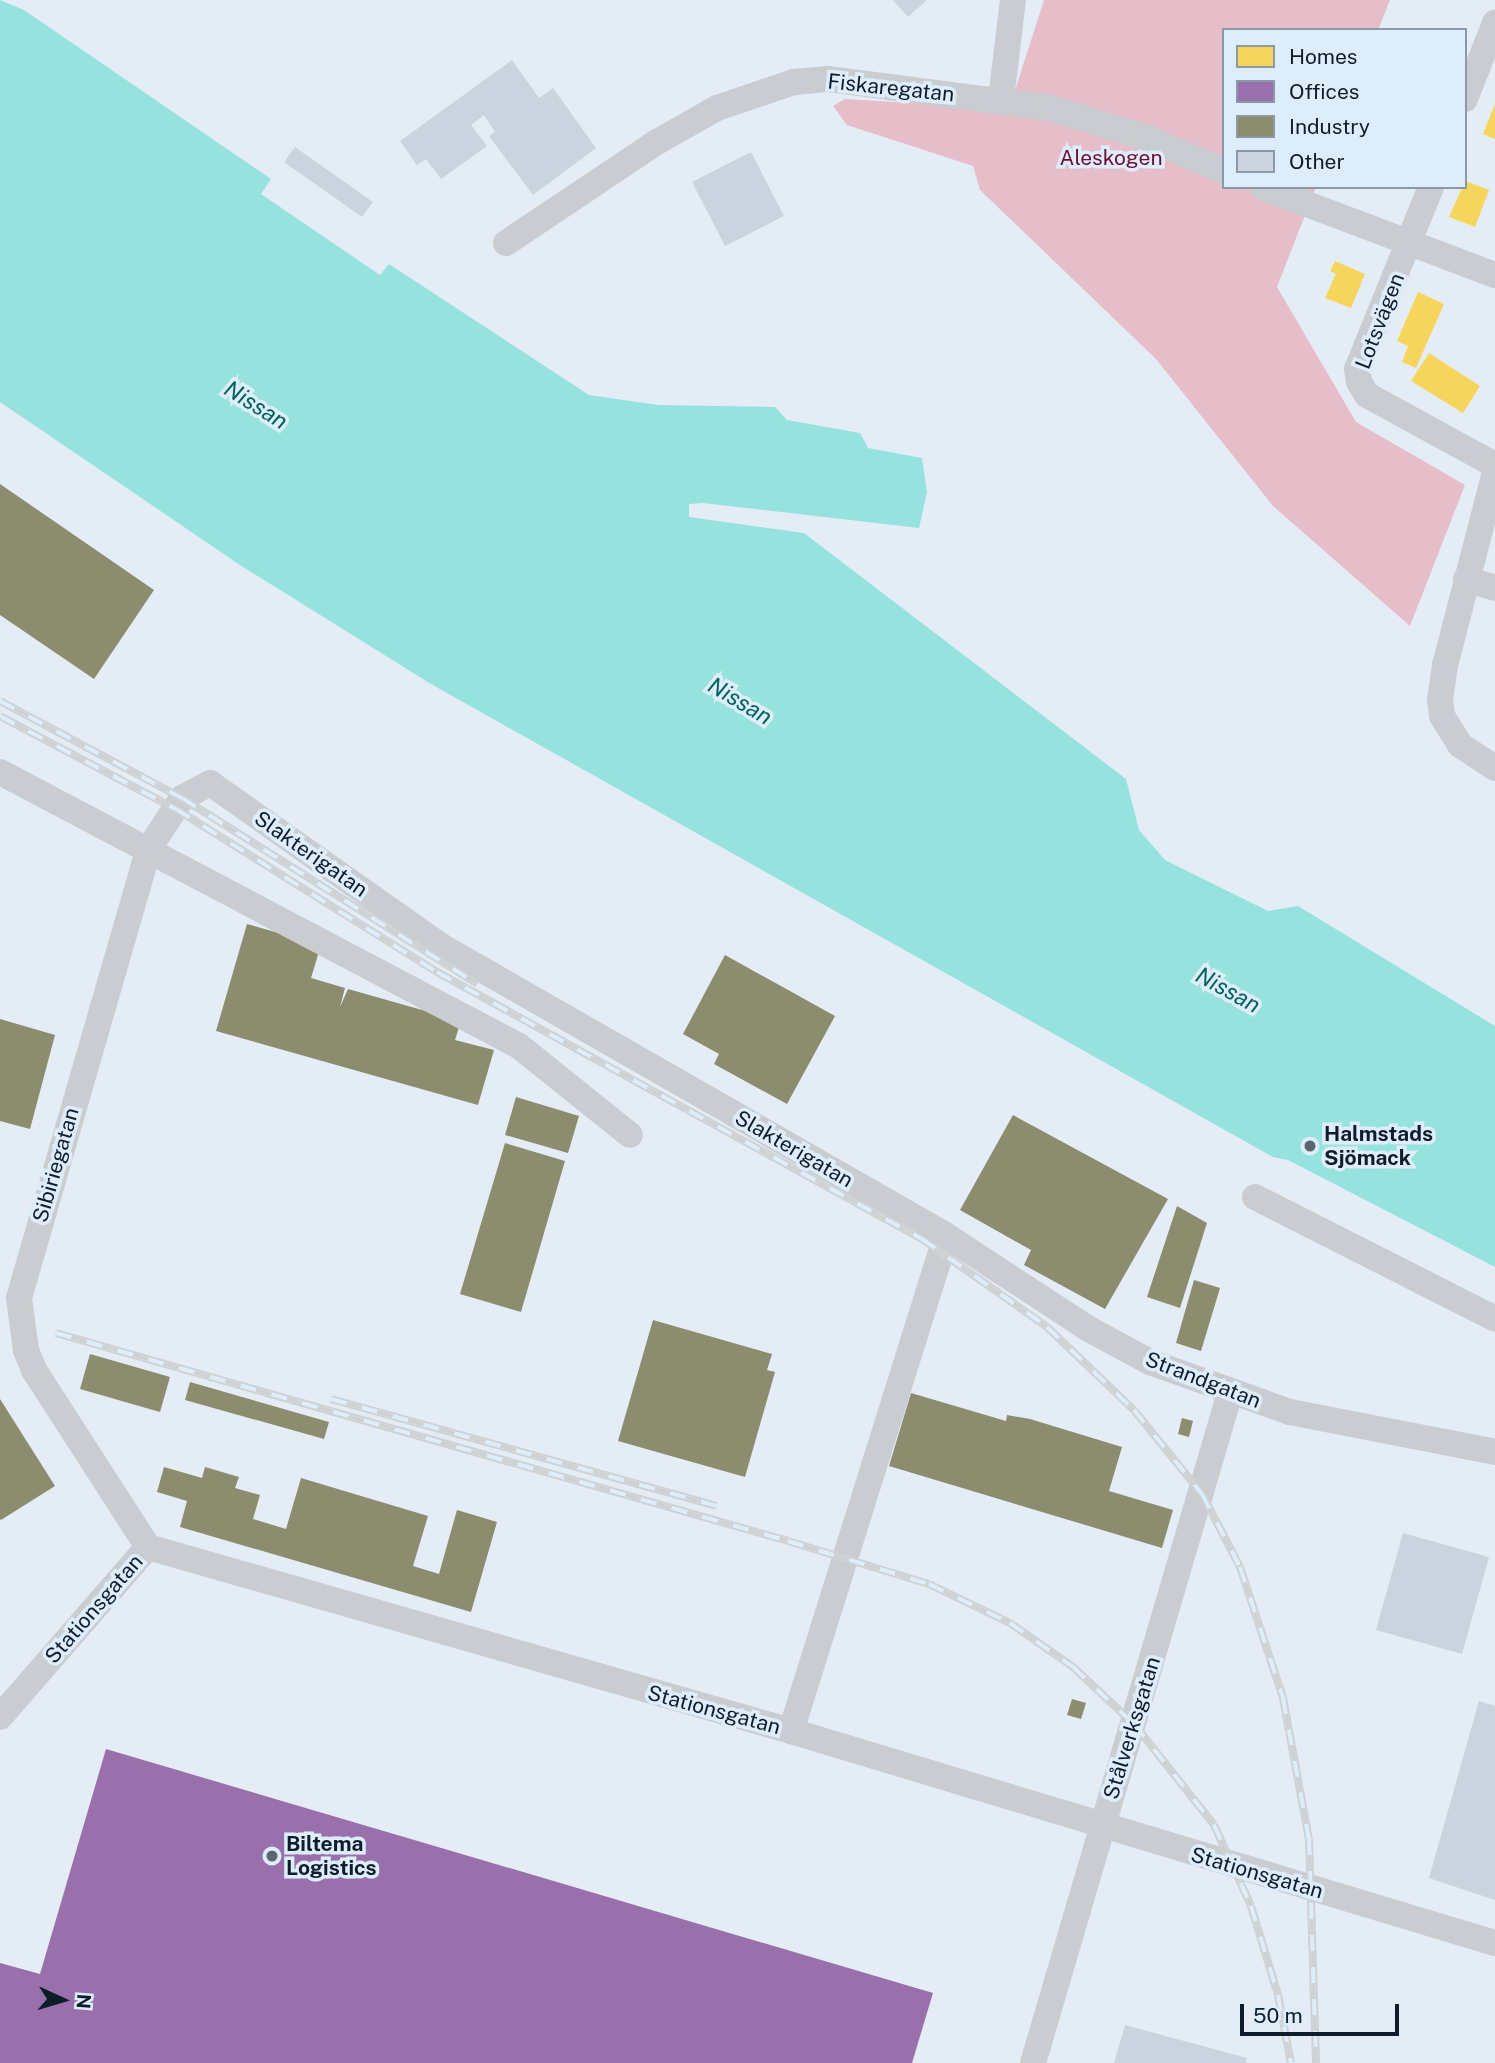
<!DOCTYPE html>
<meta charset="utf-8">
<style>
body{margin:0}
#map{position:relative;width:1495px;height:2063px;overflow:hidden;background:#e4edf5;font-family:"Public Sans",sans-serif}
div>[style]{position:absolute}
.forest>*{inset:0;background:#e6bec9}
.water>*{inset:0;background:#96e2df}
.homes>*{inset:0;background:#f6d55c}
.offices>*{inset:0;background:#9970ab}
.industry>*{inset:0;background:#8c8c6e}
.building>*{inset:0;background:#c9d4df}
.minor>*{height:26px;margin:-13px;padding:0 13px;transform-origin:13px;border-radius:13px;background:#c9cdd1}
.rail>*{height:8px;margin-top:-4px;transform-origin:0;background:repeating-linear-gradient(90deg,#deedfb 0 16px,#cfd2d4 0 32px);box-sizing:border-box;border-block:2px solid #cfd2d4}
.dots>*{width:19px;height:19px;translate:-50% -50%;box-sizing:border-box;border:4px solid #deedfb;border-radius:50%}
span{translate:-50% -50%;white-space:nowrap;text-align:center;line-height:1.15;-webkit-text-stroke:7px #deedfb;paint-order:stroke}
.street-label{font-size:21px;color:#0f1c29}
.park-label{font-size:21px;color:#6e0d2d}
.poi-label{font-size:21px;color:#0f1c29;font-weight:700}
.left{translate:0 -50%;text-align:left}
.water-label{font-size:23px;color:#02635e;font-style:italic}
.legend{position:absolute;left:1222px;top:28px;width:245px;height:161px;box-sizing:border-box;background:#deedfb;border:2px solid #8b99a7;margin:0;padding:9px 12px;list-style:none;font-size:21px;color:#0f1c29}
.legend li{display:flex;align-items:center;gap:14px;height:35px}
.legend b{width:35px;border:2px solid #8b99a7}
.north{position:absolute;left:28px;top:1965px;width:70px;height:70px;-webkit-text-stroke:5px #deedfb;paint-order:stroke;rotate:94deg;font-size:19px;font-weight:700;line-height:28px;text-align:center;color:#0f1c29}
.north::after{content:'';display:block;margin:auto;width:24px;height:32px;background:#0f1c29;clip-path:polygon(50% 0,100% 100%,50% 72%,0 100%)}
.scale{position:absolute;left:1240px;top:2004px;width:159px;height:32px;box-sizing:border-box;border:4px solid #0f1c29;border-top:0;padding-left:9px;font-size:21px;line-height:24px;white-space:nowrap;color:#0f1c29;-webkit-text-stroke:5px #deedfb;paint-order:stroke}
</style>
<div id="map">
<div class="forest">
<div style="clip-path:polygon(1044px 0,1390px 0,1378px 30px,1224px 30px,1224px 187px,1316px 187px,1277px 287px,1356px 422px,1465px 485px,1410px 626px,1273px 506px,1156px 359px,980px 190px,973px 166px,847px 125px,833px 106px,845px 99px,1009px 109px)"></div>
</div>
<div class="water">
<div style="clip-path:polygon(0 0,24px 10px,271px 179px,261px 194px,380px 275px,389px 264px,589px 395px,658px 405px,775px 407px,787px 420px,860px 433px,868px 448px,922px 458px,927px 492px,919px 528px,703px 503px,689px 504px,689px 517px,804px 533px,1126px 779px,1139px 830px,1165px 860px,1268px 911px,1298px 906px,1495px 1026px,1495px 1267px,1288px 1160px,1273px 1157px,431px 684px,240px 565px,0 402px)"></div>
</div>
<div class="homes">
<div style="clip-path:polygon(1495px 104px,1495px 139px,1483px 134px)"></div>
<div style="clip-path:polygon(1465px 181px,1489px 190px,1475px 227px,1449px 217px)"></div>
<div style="clip-path:polygon(1335px 261px,1365px 274px,1351px 308px,1325px 298px,1336px 274px,1330px 271px)"></div>
<div style="clip-path:polygon(1418px 292px,1444px 304px,1416px 368px,1402px 362px,1408px 346px,1397px 341px)"></div>
<div style="clip-path:polygon(1429px 353px,1480px 386px,1463px 413px,1411px 381px)"></div>
</div>
<div class="offices">
<div style="clip-path:polygon(106px 1749px,933px 1993px,912px 2063px,0 2063px,0 1963px,40px 1974px)"></div>
</div>
<div class="industry">
<div style="clip-path:polygon(0 484px,154px 590px,94px 679px,0 615px)"></div>
<div style="clip-path:polygon(247px 924px,321px 945px,311px 978px,345px 988px,340px 1007px,348px 989px,461px 1021px,455px 1040px,494px 1050px,478px 1105px,216px 1031px)"></div>
<div style="clip-path:polygon(725px 955px,835px 1016px,787px 1104px,714px 1064px,719px 1054px,683px 1034px)"></div>
<div style="clip-path:polygon(0 1019px,55px 1035px,30px 1129px,0 1121px)"></div>
<div style="clip-path:polygon(516px 1097px,579px 1116px,568px 1153px,505px 1135px)"></div>
<div style="clip-path:polygon(1013px 1115px,1168px 1199px,1105px 1309px,1024px 1265px,1031px 1250px,960px 1210px)"></div>
<div style="clip-path:polygon(505px 1143px,565px 1161px,521px 1312px,460px 1294px)"></div>
<div style="clip-path:polygon(1177px 1206px,1207px 1223px,1180px 1308px,1147px 1297px)"></div>
<div style="clip-path:polygon(1194px 1280px,1220px 1288px,1201px 1351px,1176px 1343px)"></div>
<div style="clip-path:polygon(653px 1320px,772px 1354px,767px 1370px,775px 1372px,745px 1477px,618px 1441px)"></div>
<div style="clip-path:polygon(90px 1354px,170px 1377px,160px 1412px,80px 1389px)"></div>
<div style="clip-path:polygon(190px 1382px,329px 1422px,324px 1439px,185px 1400px)"></div>
<div style="clip-path:polygon(911px 1393px,1006px 1421px,1007px 1415px,1030px 1419px,1122px 1447px,1109px 1491px,1173px 1510px,1162px 1548px,889px 1466px)"></div>
<div style="clip-path:polygon(0 1399px,55px 1486px,1px 1520px,0 1519px)"></div>
<div style="clip-path:polygon(1182px 1418px,1193px 1421px,1189px 1437px,1178px 1434px)"></div>
<div style="clip-path:polygon(164px 1467px,202px 1478px,205px 1467px,239px 1477px,235px 1488px,260px 1495px,253px 1519px,286px 1529px,301px 1478px,428px 1516px,413px 1566px,439px 1574px,457px 1510px,497px 1522px,471px 1612px,180px 1527px,187px 1501px,157px 1492px)"></div>
<div style="clip-path:polygon(1072px 1699px,1086px 1703px,1081px 1719px,1067px 1715px)"></div>
</div>
<div class="building">
<div style="clip-path:polygon(893px 0,927px 0,908px 17px)"></div>
<div style="clip-path:polygon(512px 60px,539px 98px,553px 88px,596px 148px,533px 195px,489px 136px,495px 132px,484px 115px,471px 125px,487px 146px,441px 179px,426px 159px,417px 165px,400px 141px)"></div>
<div style="clip-path:polygon(295px 147px,373px 202px,362px 217px,284px 162px)"></div>
<div style="clip-path:polygon(751px 152px,784px 216px,725px 246px,692px 182px)"></div>
<div style="clip-path:polygon(1403px 1533px,1489px 1557px,1462px 1654px,1376px 1630px)"></div>
<div style="clip-path:polygon(1479px 1701px,1495px 1706px,1495px 1900px,1429px 1878px)"></div>
<div style="clip-path:polygon(1125px 2025px,1247px 2058px,1246px 2063px,1114px 2063px)"></div>
</div>
<div class="minor">
<div style="left:1001px;top:99px;width:100px;rotate:-83.1deg"></div>
<div style="left:1465px;top:99px;width:82px;rotate:-68.5deg"></div>
<div style="left:1262px;top:187px;width:249px;rotate:20.7deg"></div>
<div style="left:1431px;top:187px;width:196px;rotate:112.1deg"></div>
<div style="left:1357px;top:369px;width:13px;rotate:81deg"></div>
<div style="left:1359px;top:382px;width:15px;rotate:58deg"></div>
<div style="left:1367px;top:395px;width:146px;rotate:28.7deg"></div>
<div style="left:506px;top:243px;width:182px;rotate:-33.8deg"></div>
<div style="left:657px;top:142px;width:69px;rotate:-29.5deg"></div>
<div style="left:717px;top:108px;width:81px;rotate:-18.7deg"></div>
<div style="left:794px;top:82px;width:34px;rotate:-5deg"></div>
<div style="left:828px;top:79px;width:224px;rotate:7.4deg"></div>
<div style="left:1050px;top:108px;width:102px;rotate:17.2deg"></div>
<div style="left:1147px;top:138px;width:84px;rotate:23.2deg"></div>
<div style="left:1495px;top:472px;width:199px;rotate:104.5deg"></div>
<div style="left:1445px;top:665px;width:34px;rotate:98deg"></div>
<div style="left:1440px;top:699px;width:17px;rotate:83deg"></div>
<div style="left:1442px;top:716px;width:34px;rotate:58deg"></div>
<div style="left:1460px;top:745px;width:42px;rotate:33.3deg"></div>
<div style="left:1466px;top:579px;width:30px;rotate:17deg"></div>
<div style="left:0;top:772px;width:587px;rotate:27.83deg"></div>
<div style="left:519px;top:1046px;width:142px;rotate:38.7deg"></div>
<div style="left:1255px;top:1197px;width:269px;rotate:26.9deg"></div>
<div style="left:148px;top:1547px;width:211px;rotate:-122.8deg"></div>
<div style="left:34px;top:1370px;width:22px;rotate:-112deg"></div>
<div style="left:26px;top:1350px;width:52px;rotate:-97.7deg"></div>
<div style="left:19px;top:1298px;width:466px;rotate:-73.9deg"></div>
<div style="left:148px;top:850px;width:62px;rotate:-56.8deg"></div>
<div style="left:182px;top:798px;width:32px;rotate:-28deg"></div>
<div style="left:210px;top:783px;width:283px;rotate:35.2deg"></div>
<div style="left:441px;top:946px;width:577px;rotate:29.81deg"></div>
<div style="left:942px;top:1233px;width:173px;rotate:33.2deg"></div>
<div style="left:1087px;top:1328px;width:72px;rotate:28.4deg"></div>
<div style="left:1150px;top:1362px;width:149px;rotate:19.7deg"></div>
<div style="left:1290px;top:1412px;width:209px;rotate:11deg"></div>
<div style="left:148px;top:1547px;width:669px;rotate:15.97deg"></div>
<div style="left:791px;top:1731px;width:735px;rotate:16.76deg"></div>
<div style="left:0;top:1717px;width:225px;rotate:-49deg"></div>
<div style="left:791px;top:1731px;width:502px;rotate:-72.61deg"></div>
<div style="left:941px;top:1252px;width:19px;rotate:-87deg"></div>
<div style="left:1033px;top:2063px;width:698px;rotate:-73.62deg"></div>
</div>
<div class="rail">
<div style="left:0;top:701px;width:206px;rotate:28.1deg"></div>
<div style="left:182px;top:798px;width:349px;rotate:32.2deg"></div>
<div style="left:0;top:716px;width:199px;rotate:27.9deg"></div>
<div style="left:176px;top:809px;width:308px;rotate:32deg"></div>
<div style="left:437px;top:972px;width:554px;rotate:28.83deg"></div>
<div style="left:922px;top:1239px;width:153px;rotate:35.1deg"></div>
<div style="left:1047px;top:1327px;width:120px;rotate:43.7deg"></div>
<div style="left:1134px;top:1410px;width:108px;rotate:51deg"></div>
<div style="left:1202px;top:1494px;width:82px;rotate:62.5deg"></div>
<div style="left:1240px;top:1567px;width:138px;rotate:71.8deg"></div>
<div style="left:1283px;top:1698px;width:143px;rotate:79.6deg"></div>
<div style="left:1309px;top:1839px;width:224px;rotate:88.2deg"></div>
<div style="left:56px;top:1333px;width:761px;rotate:15.86deg"></div>
<div style="left:788px;top:1541px;width:147px;rotate:17deg"></div>
<div style="left:929px;top:1584px;width:90px;rotate:25.7deg"></div>
<div style="left:1010px;top:1623px;width:77px;rotate:34.9deg"></div>
<div style="left:1073px;top:1667px;width:83px;rotate:43.1deg"></div>
<div style="left:1134px;top:1724px;width:129px;rotate:51.6deg"></div>
<div style="left:1214px;top:1825px;width:89px;rotate:65.4deg"></div>
<div style="left:1251px;top:1906px;width:93px;rotate:73.1deg"></div>
<div style="left:1278px;top:1995px;width:69px;rotate:79.2deg"></div>
<div style="left:331px;top:1399px;width:400px;rotate:15.5deg"></div>
</div>
<div class="dots">
<div style="left:1310px;top:1146px;background:#5a6570"></div>
<div style="left:272px;top:1856px;background:#5a6570"></div>
</div>
<div class="street-label">
<span style="left:891px;top:88px;rotate:6deg">Fiskaregatan</span>
<span style="left:1380px;top:321px;rotate:-69deg">Lotsvägen</span>
<span style="left:311px;top:854px;rotate:35deg">Slakterigatan</span>
<span style="left:794px;top:1149px;rotate:30deg">Slakterigatan</span>
<span style="left:56px;top:1165px;rotate:-74deg">Sibiriegatan</span>
<span style="left:1203px;top:1380px;rotate:21deg">Strandgatan</span>
<span style="left:94px;top:1609px;rotate:-49deg">Stationsgatan</span>
<span style="left:714px;top:1710px;rotate:15deg">Stationsgatan</span>
<span style="left:1132px;top:1728px;rotate:-73deg">Stålverksgatan</span>
<span style="left:1257px;top:1873px;rotate:16deg">Stationsgatan</span>
</div>
<div class="park-label">
<span style="left:1111px;top:158px">Aleskogen</span>
</div>
<div class="poi-label">
<span class="left" style="left:1324px;top:1146px">Halmstads<br>Sjömack</span>
<span class="left" style="left:286px;top:1856px">Biltema<br>Logistics</span>
</div>
<div class="water-label">
<span style="left:256px;top:405px;rotate:32deg">Nissan</span>
<span style="left:740px;top:701px;rotate:31deg">Nissan</span>
<span style="left:1228px;top:990px;rotate:29deg">Nissan</span>
</div>
<ul class="legend">
<li><b style="height:19px;background:#f6d55c"></b>Homes</li>
<li><b style="height:19px;background:#9970ab"></b>Offices</li>
<li><b style="height:19px;background:#8c8c6e"></b>Industry</li>
<li><b style="height:19px;background:#c9d4df"></b>Other</li>
</ul>
<div class="north">N</div>
<div class="scale">50 m</div>
</div>
